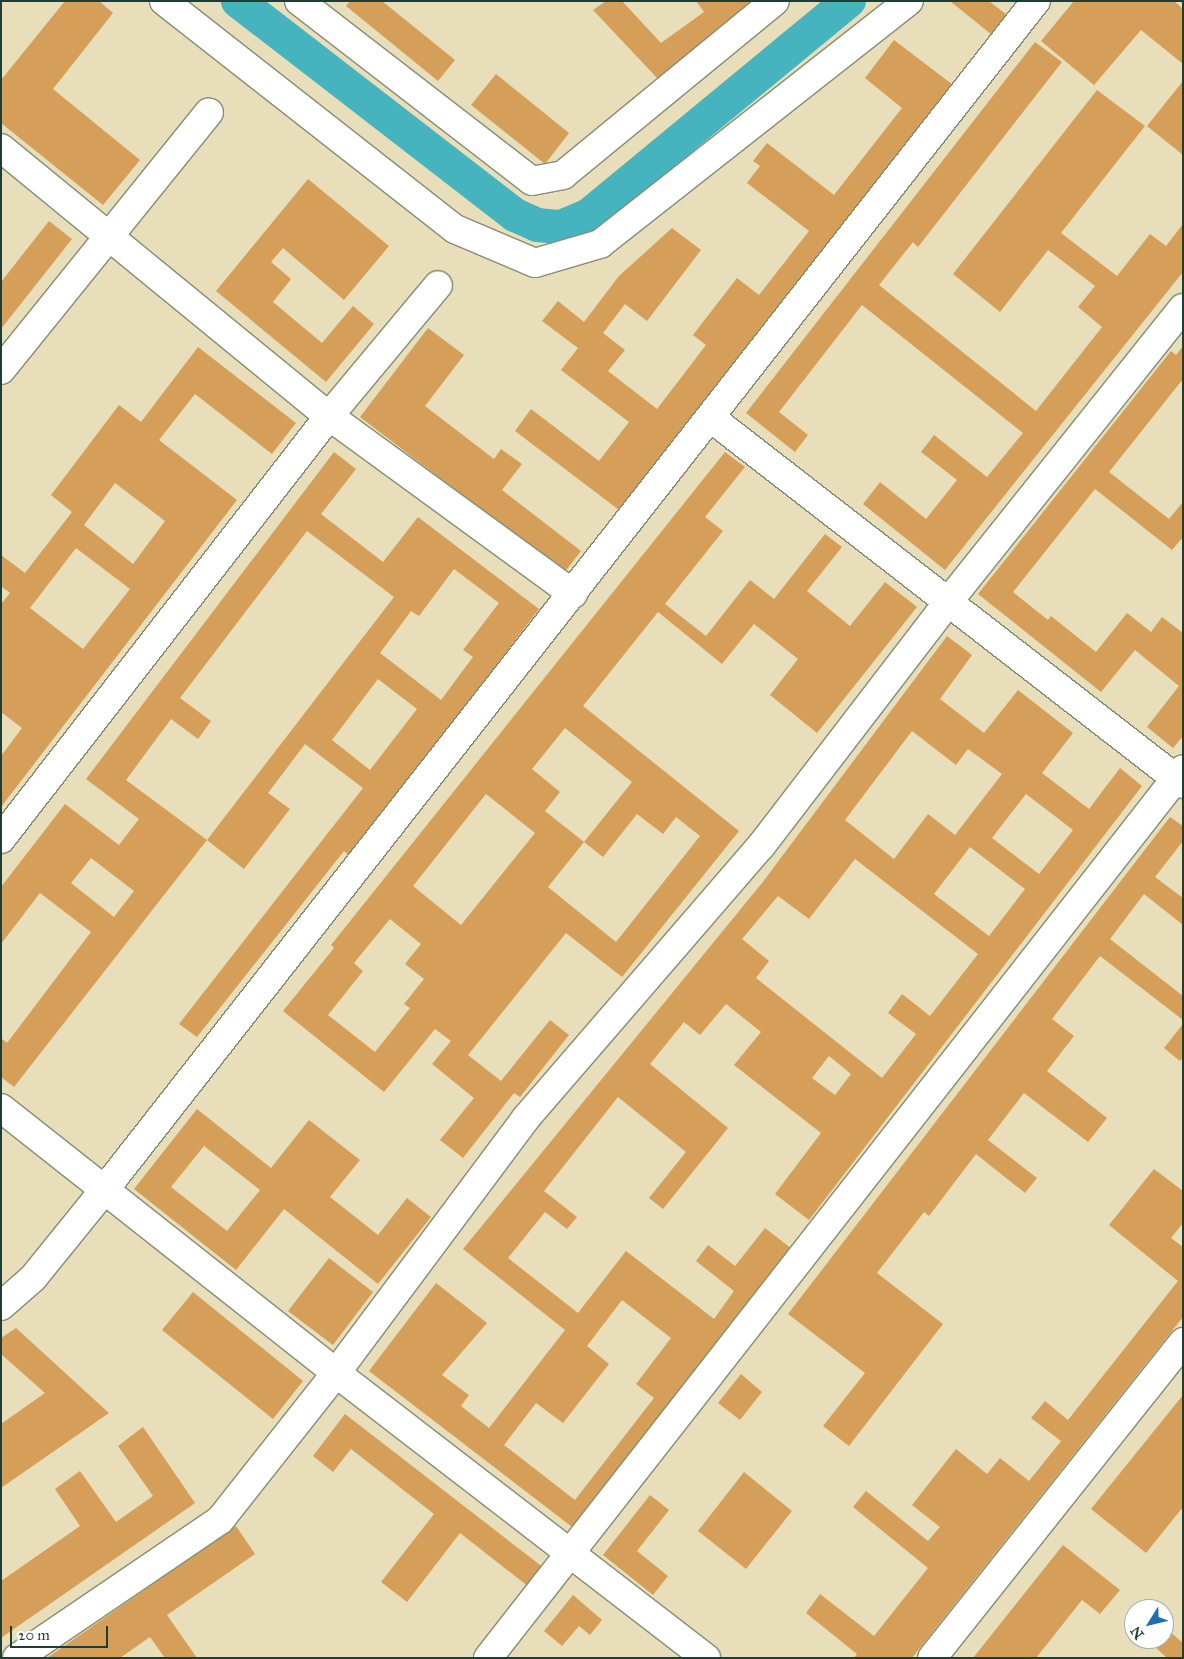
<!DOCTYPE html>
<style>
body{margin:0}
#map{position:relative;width:1184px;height:1659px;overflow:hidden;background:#e8deb9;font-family:"IM FELL Great Primer",serif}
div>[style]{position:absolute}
.canal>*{height:34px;margin:-17px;padding:0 17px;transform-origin:17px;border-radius:17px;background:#45b4be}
.building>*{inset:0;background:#d59f59}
.roads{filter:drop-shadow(1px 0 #848e76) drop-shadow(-1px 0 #848e76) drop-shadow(0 1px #848e76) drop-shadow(0 -1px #848e76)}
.minor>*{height:28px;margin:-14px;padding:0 14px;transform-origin:14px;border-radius:14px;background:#fff}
span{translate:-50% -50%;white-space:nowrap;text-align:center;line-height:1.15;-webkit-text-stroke:4px #fff;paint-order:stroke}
.frame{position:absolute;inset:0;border:2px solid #1f3d34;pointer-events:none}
.north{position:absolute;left:1124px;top:1599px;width:50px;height:50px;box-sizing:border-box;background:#fff;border:1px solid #a5b1ae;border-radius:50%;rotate:234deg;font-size:14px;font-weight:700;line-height:20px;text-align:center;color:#1f3d34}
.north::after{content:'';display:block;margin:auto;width:18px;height:22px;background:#1f6fb2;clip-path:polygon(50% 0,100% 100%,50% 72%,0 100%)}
.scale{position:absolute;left:10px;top:1626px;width:98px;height:22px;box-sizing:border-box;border:2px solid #1f3d34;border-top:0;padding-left:6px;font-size:15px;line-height:18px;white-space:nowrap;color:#1f3d34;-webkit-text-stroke:4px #fff;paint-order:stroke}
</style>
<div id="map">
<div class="canal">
<div style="left:238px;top:1px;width:350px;rotate:37.7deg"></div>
<div style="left:515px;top:215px;width:24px;rotate:24deg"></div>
<div style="left:537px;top:225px;width:24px;rotate:5deg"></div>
<div style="left:561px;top:227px;width:30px;rotate:-23deg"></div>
<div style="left:589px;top:215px;width:337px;rotate:-39.5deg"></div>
</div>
<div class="building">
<div style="clip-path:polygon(65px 1px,99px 1px,113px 13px,53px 89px,140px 160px,103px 205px,1px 123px,1px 80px)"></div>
<div style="clip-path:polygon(350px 1px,382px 1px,455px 60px,438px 81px,346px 6px)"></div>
<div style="clip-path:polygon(606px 1px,622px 1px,661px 43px,704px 12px,696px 1px,755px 1px,659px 80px,593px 10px)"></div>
<div style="clip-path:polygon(950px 1px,989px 1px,1007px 15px,992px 35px)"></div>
<div style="clip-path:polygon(1074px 1px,1174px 1px,1183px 9px,1183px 64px,1141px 30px,1094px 85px,1041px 41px)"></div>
<div style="clip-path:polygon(894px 40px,953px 85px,619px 510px,515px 431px,531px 409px,599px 461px,629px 422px,561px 370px,578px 348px,542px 321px,558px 301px,584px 322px,619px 276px,672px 228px,701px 250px,647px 321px,625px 304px,603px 333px,625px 350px,608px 371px,657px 409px,706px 345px,693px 335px,737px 278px,759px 295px,809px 231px,747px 183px,760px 166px,753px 161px,767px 143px,834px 195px,902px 108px,865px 78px)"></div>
<div style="clip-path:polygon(1035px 42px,1062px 62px,918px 247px,913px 242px,879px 285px,1036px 411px,1102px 327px,1078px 307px,1095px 286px,1048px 250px,1000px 312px,953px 274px,1097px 90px,1145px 126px,1061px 233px,1117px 276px,1150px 234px,1166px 246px,1183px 224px,1183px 272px,945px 570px,863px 504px,880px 482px,926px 519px,957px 480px,921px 452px,934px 435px,987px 477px,1023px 433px,862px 305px,779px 412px,808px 435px,795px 452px,746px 413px)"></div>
<div style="clip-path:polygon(496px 74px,569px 133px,545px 164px,471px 105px)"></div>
<div style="clip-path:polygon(1183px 81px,1183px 155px,1147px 126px)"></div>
<div style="clip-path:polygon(308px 179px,389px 246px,344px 300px,283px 248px,271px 262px,291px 279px,273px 302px,322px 343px,353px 306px,374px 324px,326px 382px,216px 291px)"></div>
<div style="clip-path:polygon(49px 221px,72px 239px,1px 329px,1px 282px)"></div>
<div style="clip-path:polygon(428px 328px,464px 355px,425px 406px,494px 459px,501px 449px,522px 464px,502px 490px,581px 551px,564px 573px,360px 417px)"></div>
<div style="clip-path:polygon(1183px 346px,1183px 379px,1109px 472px,1169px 519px,1183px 502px,1183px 537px,1172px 550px,1095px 489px,1013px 592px,1048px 620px,1051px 616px,1096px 652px,1127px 613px,1151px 632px,1162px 617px,1183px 633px,1183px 736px,1173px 748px,1147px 727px,1179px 686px,1135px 650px,1101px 692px,978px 594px,1171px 351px,1176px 355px)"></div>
<div style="clip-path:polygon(evenodd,198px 347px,296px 423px,272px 454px,195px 394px,159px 440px,237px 500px,1px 807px,1px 756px,22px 728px,1px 712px,1px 604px,10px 593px,1px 586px,1px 555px,25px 573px,72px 512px,51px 495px,119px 405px,141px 422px,198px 347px,115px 483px,165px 521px,133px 564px,84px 525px,115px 483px,198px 347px,76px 548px,130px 589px,83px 649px,30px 608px,76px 548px)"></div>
<div style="clip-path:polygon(evenodd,334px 452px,356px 469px,321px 514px,383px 562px,418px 517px,539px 609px,350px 856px,344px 851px,197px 1037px,179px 1024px,363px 788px,305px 744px,268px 793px,290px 809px,244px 869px,207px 840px,14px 1087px,1px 1077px,1px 1038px,7px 1043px,91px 932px,40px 893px,1px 944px,1px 887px,65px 804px,119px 845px,139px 819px,86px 779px,334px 452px,307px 531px,394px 597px,207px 840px,126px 780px,171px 719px,198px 739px,211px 721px,180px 698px,307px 531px,334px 452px,454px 569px,499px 603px,463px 650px,473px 657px,441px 700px,380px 653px,411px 611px,419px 616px,454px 569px,334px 452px,378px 679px,417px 709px,370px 770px,332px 740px,378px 679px,334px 452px,91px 858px,134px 891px,114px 917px,71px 883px,91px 858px)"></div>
<div style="clip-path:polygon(evenodd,725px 452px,745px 467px,705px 517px,723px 531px,665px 604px,706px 636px,750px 580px,774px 599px,825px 534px,842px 547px,807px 591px,850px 626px,885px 582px,917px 607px,817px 733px,770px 695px,798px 659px,754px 624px,722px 664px,658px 612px,583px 706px,739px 831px,622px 977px,566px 933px,468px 1055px,501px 1081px,550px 1020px,569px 1035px,520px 1097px,514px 1093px,463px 1158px,440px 1140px,474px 1098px,432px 1064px,451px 1041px,435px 1029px,384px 1092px,283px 1011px,334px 948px,331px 945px,725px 452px,565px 728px,632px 782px,584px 842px,603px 857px,637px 814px,663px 834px,676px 817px,700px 836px,616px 942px,548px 887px,584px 842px,545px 811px,560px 792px,532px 769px,565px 728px,725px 452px,486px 794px,535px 833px,461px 925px,413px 886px,486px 794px,725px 452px,390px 919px,421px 944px,405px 964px,424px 979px,404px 1004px,410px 1008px,375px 1052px,328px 1015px,363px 971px,354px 963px,390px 919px)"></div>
<div style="clip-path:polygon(evenodd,947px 636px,972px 655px,940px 699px,984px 733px,1018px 690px,1073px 733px,1042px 773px,1089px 809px,1120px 768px,1142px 786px,809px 1220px,775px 1194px,821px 1133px,734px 1065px,761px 1032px,726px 1004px,700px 1035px,684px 1022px,650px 1064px,728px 1128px,663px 1209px,649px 1198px,686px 1152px,618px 1097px,544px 1191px,577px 1217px,567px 1229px,545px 1212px,508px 1258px,578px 1313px,626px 1251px,714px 1319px,734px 1291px,696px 1261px,708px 1245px,735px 1266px,765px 1228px,792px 1249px,576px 1530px,369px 1371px,436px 1283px,487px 1323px,442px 1375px,469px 1395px,461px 1406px,489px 1428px,565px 1330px,463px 1249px,762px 883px,947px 636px,912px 731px,956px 765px,968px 749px,1002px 774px,955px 835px,928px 814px,894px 859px,845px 820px,912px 731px,947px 636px,1026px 794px,1073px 830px,1039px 874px,992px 838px,1026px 794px,947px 636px,970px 847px,1025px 889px,989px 936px,934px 894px,970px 847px,947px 636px,855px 859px,978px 954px,930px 1016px,902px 994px,888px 1013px,916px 1034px,882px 1078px,756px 978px,769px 961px,742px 939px,778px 896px,809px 919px,855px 859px,947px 636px,829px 1056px,851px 1074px,835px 1095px,812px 1078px,829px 1056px,947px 636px,622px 1300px,671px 1338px,636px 1384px,654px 1398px,575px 1500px,504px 1445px,536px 1403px,563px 1423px,609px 1364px,587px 1346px,622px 1300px)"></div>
<div style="clip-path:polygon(1170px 817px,1183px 826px,1183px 841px,1155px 877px,1183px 898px,1183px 925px,1144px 894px,1110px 939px,1183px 996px,1183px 1020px,1100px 956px,1052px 1019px,1074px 1036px,1047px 1071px,1107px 1118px,1088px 1142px,1024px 1093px,988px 1140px,1037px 1178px,1025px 1193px,976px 1154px,929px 1216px,924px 1212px,877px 1273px,943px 1324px,849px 1446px,823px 1426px,865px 1373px,788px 1314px)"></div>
<div style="clip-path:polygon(1183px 1024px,1183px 1057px,1180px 1061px,1164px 1048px)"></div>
<div style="clip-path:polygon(evenodd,197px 1109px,271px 1168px,309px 1120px,360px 1160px,330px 1197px,378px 1235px,407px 1198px,431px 1217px,378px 1284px,284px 1209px,236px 1270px,134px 1189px,197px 1109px,204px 1146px,260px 1190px,227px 1231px,171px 1187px,204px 1146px)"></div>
<div style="clip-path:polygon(1154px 1169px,1183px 1191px,1183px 1223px,1171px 1238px,1183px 1247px,1183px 1317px,912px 1658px,854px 1658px,857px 1654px,806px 1613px,820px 1594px,874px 1636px,928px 1568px,853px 1507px,866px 1491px,928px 1541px,940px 1527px,912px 1505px,956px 1449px,987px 1474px,1000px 1458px,1029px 1481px,1061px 1441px,1031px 1418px,1045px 1401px,1068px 1420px,1178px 1281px,1109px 1225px)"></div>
<div style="clip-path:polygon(329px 1258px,373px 1292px,333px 1345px,288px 1311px)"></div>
<div style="clip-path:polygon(193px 1292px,303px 1381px,273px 1419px,162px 1330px)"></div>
<div style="clip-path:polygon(16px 1328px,109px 1413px,1px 1488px,1px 1424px,45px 1393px,1px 1354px,1px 1338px)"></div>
<div style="clip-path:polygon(741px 1374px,762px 1392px,740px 1420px,718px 1403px)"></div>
<div style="clip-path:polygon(1183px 1395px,1183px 1507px,1146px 1553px,1091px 1509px)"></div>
<div style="clip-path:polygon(345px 1414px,544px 1568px,529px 1587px,460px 1533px,407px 1602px,381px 1582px,434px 1514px,351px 1449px,333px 1472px,313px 1456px)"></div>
<div style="clip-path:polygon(143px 1427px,195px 1503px,1px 1638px,1px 1581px,80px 1526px,55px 1489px,80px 1471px,116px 1522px,153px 1496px,118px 1446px)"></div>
<div style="clip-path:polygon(744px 1472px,792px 1511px,746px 1569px,698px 1531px)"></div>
<div style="clip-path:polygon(650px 1495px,669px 1510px,637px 1551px,668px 1576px,653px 1595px,603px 1555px)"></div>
<div style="clip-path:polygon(236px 1526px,255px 1554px,167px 1615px,197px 1658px,165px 1658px,150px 1637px,120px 1658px,47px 1658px)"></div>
<div style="clip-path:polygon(1063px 1545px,1120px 1590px,1100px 1614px,1082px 1600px,1036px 1658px,973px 1658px)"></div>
<div style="clip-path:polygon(573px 1595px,602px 1620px,590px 1635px,579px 1626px,562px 1646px,544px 1631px)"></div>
<div style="clip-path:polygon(1169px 1631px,1183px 1643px,1183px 1658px,1167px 1658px,1155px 1647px)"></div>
</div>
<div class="roads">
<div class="minor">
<div style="left:164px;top:1px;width:370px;rotate:38.1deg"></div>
<div style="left:455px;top:229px;width:87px;rotate:23deg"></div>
<div style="left:535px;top:263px;width:68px;rotate:-16.3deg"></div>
<div style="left:600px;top:244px;width:393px;rotate:-38.2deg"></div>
<div style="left:299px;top:1px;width:294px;rotate:37.7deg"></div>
<div style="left:532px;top:181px;width:32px;rotate:-11deg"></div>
<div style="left:563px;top:175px;width:274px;rotate:-39.4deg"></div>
<div style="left:1px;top:148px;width:424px;rotate:39.3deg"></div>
<div style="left:329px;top:416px;width:302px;rotate:36.1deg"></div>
<div style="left:1px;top:370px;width:331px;rotate:-51.1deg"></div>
<div style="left:711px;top:418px;width:597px;rotate:37.79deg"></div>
<div style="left:1px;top:839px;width:535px;rotate:-52.21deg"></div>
<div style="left:329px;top:416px;width:170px;rotate:-50.2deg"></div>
<div style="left:1px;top:1108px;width:427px;rotate:38.3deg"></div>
<div style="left:336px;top:1373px;width:467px;rotate:37.6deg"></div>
<div style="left:1px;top:1306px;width:43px;rotate:-41.2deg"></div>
<div style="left:33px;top:1278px;width:114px;rotate:-51deg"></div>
<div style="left:105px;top:1189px;width:1509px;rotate:-51.92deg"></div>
<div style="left:17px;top:1658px;width:245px;rotate:-34.2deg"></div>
<div style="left:220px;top:1520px;width:187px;rotate:-51.7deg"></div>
<div style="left:336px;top:1373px;width:318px;rotate:-53.3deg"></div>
<div style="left:526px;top:1118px;width:359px;rotate:-49.2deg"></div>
<div style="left:761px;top:846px;width:307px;rotate:-52.5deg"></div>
<div style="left:948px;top:602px;width:376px;rotate:-51.4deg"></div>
<div style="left:488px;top:1658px;width:1128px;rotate:-51.98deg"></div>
<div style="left:932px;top:1658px;width:404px;rotate:-51.5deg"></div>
</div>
</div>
<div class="frame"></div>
<div class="north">N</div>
<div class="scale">20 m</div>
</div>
